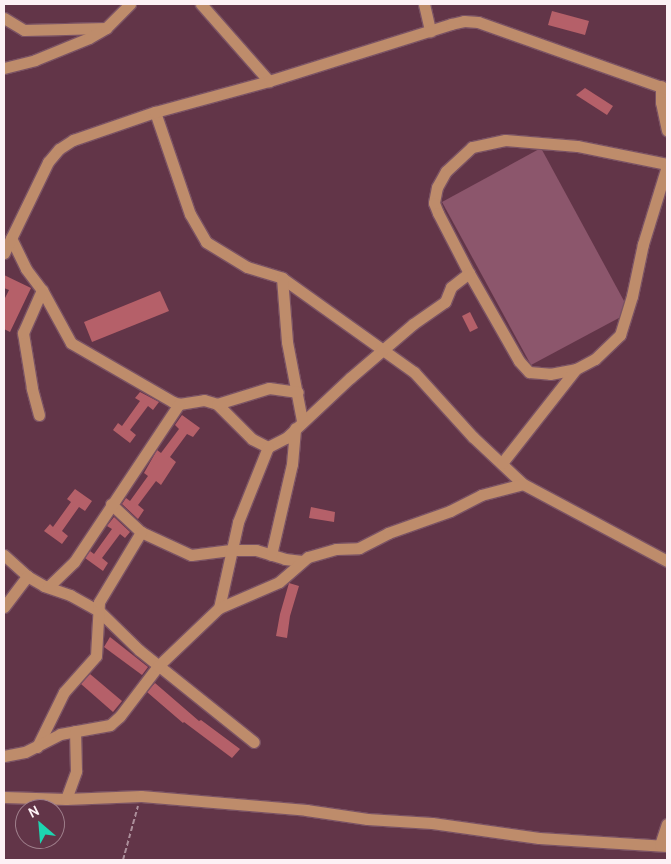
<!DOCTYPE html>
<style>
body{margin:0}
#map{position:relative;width:671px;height:864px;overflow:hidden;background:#623548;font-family:Cabin,sans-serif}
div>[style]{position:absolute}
.green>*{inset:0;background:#8c566c}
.building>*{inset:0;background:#b56069}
.path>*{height:2px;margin-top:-1px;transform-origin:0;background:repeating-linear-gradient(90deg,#ac8f9b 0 5px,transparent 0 7.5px)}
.roads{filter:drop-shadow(1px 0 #7b5364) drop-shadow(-1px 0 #7b5364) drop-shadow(0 1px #7b5364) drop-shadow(0 -1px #7b5364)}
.minor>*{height:11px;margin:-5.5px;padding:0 5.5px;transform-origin:5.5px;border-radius:5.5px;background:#be8c6b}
span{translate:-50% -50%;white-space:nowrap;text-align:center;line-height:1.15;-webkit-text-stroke:4px #623548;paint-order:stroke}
.frame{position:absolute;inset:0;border:5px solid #fdf1f5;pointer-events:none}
.north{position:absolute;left:15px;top:799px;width:50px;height:50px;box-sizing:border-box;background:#623548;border:1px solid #a0808d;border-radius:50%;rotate:333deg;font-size:14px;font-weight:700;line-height:20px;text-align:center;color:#fdf1f5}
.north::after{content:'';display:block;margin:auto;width:18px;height:22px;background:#1dd5b1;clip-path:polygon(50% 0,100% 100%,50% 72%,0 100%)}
</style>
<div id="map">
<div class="green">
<div style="clip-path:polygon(541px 148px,630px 312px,531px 365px,442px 202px)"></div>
</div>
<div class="building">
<div style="clip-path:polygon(552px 11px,589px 21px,585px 35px,548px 25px)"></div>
<div style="clip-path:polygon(585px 88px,613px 106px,607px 115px,576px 95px)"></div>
<div style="clip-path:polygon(4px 275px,31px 288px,10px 332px,4px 329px,4px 300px,9px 290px,4px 288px)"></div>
<div style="clip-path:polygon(160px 291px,169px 311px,92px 342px,84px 322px)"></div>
<div style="clip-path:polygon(470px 312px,478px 328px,470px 332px,462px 316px)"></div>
<div style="clip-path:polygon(140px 392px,159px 402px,153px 410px,148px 406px,130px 430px,136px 435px,130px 443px,113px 430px,118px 423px,122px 426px,140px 401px,135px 398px)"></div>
<div style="clip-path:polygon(182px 415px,200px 428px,193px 437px,187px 434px,170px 457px,176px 462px,161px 485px,156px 481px,138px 505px,144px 510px,138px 519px,122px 504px,126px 498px,130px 501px,148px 476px,144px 473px,157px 450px,161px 453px,179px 429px,175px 425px)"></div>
<div style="clip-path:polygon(75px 489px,92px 501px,85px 511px,79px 507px,62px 531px,68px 536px,62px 544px,44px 531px,50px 524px,53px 527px,71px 502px,67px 499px)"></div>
<div style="clip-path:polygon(311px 507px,335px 512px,334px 522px,309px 518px)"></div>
<div style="clip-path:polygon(114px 517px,130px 532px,125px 538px,120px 534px,102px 558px,108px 563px,103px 571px,85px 558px,90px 551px,94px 554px,112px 529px,107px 526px)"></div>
<div style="clip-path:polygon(289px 583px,299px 586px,290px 616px,287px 638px,276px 636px,280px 614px)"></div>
<div style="clip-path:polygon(110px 637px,148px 667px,142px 675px,104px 647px)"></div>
<div style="clip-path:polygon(90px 674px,122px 701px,113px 712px,81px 684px)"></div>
<div style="clip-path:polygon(155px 683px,199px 721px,201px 720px,240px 749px,232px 758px,184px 722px,183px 723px,147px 692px)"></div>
</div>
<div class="path">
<div style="left:123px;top:860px;width:56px;rotate:-74.5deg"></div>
</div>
<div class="roads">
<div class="minor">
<div style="left:201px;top:4px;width:103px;rotate:48.6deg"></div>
<div style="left:424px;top:4px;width:28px;rotate:77deg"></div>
<div style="left:4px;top:18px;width:23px;rotate:31deg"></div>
<div style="left:24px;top:30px;width:82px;rotate:-1.4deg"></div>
<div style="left:4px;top:68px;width:32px;rotate:-14deg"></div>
<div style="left:35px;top:60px;width:58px;rotate:-22.2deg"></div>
<div style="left:89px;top:38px;width:20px;rotate:-30deg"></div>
<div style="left:106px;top:28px;width:34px;rotate:-45deg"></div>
<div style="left:661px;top:86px;width:16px;rotate:90deg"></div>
<div style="left:661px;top:102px;width:29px;rotate:78deg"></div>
<div style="left:155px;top:112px;width:108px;rotate:71.1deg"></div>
<div style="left:190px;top:214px;width:32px;rotate:60deg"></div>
<div style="left:206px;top:242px;width:48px;rotate:31.4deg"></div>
<div style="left:247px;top:267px;width:37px;rotate:17deg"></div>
<div style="left:282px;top:278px;width:162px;rotate:35.5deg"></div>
<div style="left:414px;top:372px;width:88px;rotate:47.8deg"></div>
<div style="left:473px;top:437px;width:69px;rotate:43.2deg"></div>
<div style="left:523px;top:484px;width:163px;rotate:28.1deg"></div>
<div style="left:667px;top:164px;width:92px;rotate:-168.7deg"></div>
<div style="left:577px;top:146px;width:72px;rotate:-175.2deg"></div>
<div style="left:505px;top:140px;width:34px;rotate:168deg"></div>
<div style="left:472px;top:147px;width:35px;rotate:137deg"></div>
<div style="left:446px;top:171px;width:18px;rotate:119deg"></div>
<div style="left:437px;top:187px;width:16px;rotate:101deg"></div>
<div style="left:434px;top:203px;width:11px;rotate:68deg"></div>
<div style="left:438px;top:213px;width:68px;rotate:62.7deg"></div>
<div style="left:469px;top:273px;width:101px;rotate:60.4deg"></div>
<div style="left:519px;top:361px;width:15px;rotate:48deg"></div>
<div style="left:529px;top:372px;width:21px;rotate:5deg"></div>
<div style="left:550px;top:374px;width:26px;rotate:-11deg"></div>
<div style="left:576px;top:369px;width:21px;rotate:-28deg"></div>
<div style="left:595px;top:359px;width:35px;rotate:-44deg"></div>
<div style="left:620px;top:335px;width:41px;rotate:-72.9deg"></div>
<div style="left:632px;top:296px;width:53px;rotate:-78.1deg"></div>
<div style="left:643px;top:244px;width:82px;rotate:-72.9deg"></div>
<div style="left:11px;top:238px;width:34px;rotate:64deg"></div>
<div style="left:26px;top:269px;width:26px;rotate:53deg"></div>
<div style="left:42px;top:290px;width:60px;rotate:61.3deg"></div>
<div style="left:71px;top:343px;width:118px;rotate:30deg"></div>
<div style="left:173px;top:402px;width:6px;rotate:18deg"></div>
<div style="left:179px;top:404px;width:25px;rotate:-9deg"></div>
<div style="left:204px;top:400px;width:14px;rotate:17deg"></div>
<div style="left:217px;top:404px;width:49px;rotate:45deg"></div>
<div style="left:252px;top:439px;width:18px;rotate:27deg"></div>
<div style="left:268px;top:447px;width:20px;rotate:-27deg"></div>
<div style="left:286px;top:438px;width:88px;rotate:-43.2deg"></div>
<div style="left:350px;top:378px;width:83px;rotate:-40.6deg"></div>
<div style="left:413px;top:324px;width:39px;rotate:-35deg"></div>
<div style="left:445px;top:302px;width:16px;rotate:-68deg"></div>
<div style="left:451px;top:287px;width:23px;rotate:-38deg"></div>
<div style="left:4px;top:253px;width:101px;rotate:-64.2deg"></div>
<div style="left:48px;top:162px;width:17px;rotate:-50deg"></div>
<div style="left:59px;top:149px;width:17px;rotate:-33deg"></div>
<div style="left:73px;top:140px;width:87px;rotate:-18.9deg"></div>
<div style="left:155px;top:112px;width:118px;rotate:-15.2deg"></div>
<div style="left:269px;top:81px;width:191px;rotate:-17.4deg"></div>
<div style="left:451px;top:24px;width:13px;rotate:-13deg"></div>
<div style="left:464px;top:21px;width:14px;rotate:4deg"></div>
<div style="left:478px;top:22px;width:201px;rotate:19.5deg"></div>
<div style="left:282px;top:278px;width:64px;rotate:85.5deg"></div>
<div style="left:287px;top:342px;width:80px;rotate:79.2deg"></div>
<div style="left:217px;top:404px;width:54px;rotate:-17.1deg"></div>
<div style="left:269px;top:388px;width:29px;rotate:8deg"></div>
<div style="left:39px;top:415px;width:28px;rotate:-105deg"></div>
<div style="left:32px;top:388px;width:56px;rotate:-99.3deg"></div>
<div style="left:23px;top:333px;width:47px;rotate:-66.2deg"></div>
<div style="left:502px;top:463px;width:120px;rotate:-51.8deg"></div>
<div style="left:111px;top:504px;width:41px;rotate:43deg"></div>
<div style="left:141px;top:532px;width:55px;rotate:24.7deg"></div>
<div style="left:191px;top:555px;width:40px;rotate:-7.1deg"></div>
<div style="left:231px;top:550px;width:25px"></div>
<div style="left:256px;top:550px;width:30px;rotate:17deg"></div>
<div style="left:285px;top:559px;width:17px;rotate:7deg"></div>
<div style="left:4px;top:555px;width:31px;rotate:42deg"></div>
<div style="left:27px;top:576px;width:20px;rotate:30deg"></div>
<div style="left:44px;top:586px;width:28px;rotate:19deg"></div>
<div style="left:70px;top:595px;width:33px;rotate:29deg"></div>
<div style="left:99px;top:611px;width:56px;rotate:44.3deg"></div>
<div style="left:139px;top:650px;width:147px;rotate:38.7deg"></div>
<div style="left:271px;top:555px;width:93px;rotate:-77deg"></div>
<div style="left:292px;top:464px;width:36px;rotate:-85deg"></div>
<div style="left:48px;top:587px;width:36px;rotate:-44deg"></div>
<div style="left:74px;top:562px;width:190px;rotate:-56.4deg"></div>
<div style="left:4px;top:607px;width:39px;rotate:-53deg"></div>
<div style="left:219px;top:608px;width:88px;rotate:-77.5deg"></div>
<div style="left:238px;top:522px;width:81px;rotate:-68.2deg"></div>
<div style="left:37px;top:747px;width:61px;rotate:-63.9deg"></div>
<div style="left:64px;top:692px;width:48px;rotate:-48.4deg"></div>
<div style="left:96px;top:656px;width:54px;rotate:-86.8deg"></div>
<div style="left:99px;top:602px;width:82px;rotate:-59deg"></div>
<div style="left:4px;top:756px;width:21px;rotate:-11deg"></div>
<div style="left:25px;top:752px;width:39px;rotate:-27deg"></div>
<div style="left:60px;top:734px;width:51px;rotate:-10.2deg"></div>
<div style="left:110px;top:725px;width:13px;rotate:-42deg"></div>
<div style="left:120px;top:716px;width:63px;rotate:-52.8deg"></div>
<div style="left:158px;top:666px;width:84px;rotate:-43.6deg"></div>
<div style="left:219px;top:608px;width:65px;rotate:-23.4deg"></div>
<div style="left:279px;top:582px;width:38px;rotate:-41deg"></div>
<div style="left:308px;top:557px;width:29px;rotate:-16deg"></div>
<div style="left:336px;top:549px;width:23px;rotate:-2deg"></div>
<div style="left:359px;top:548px;width:33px;rotate:-27deg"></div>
<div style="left:388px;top:533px;width:66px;rotate:-19.5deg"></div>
<div style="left:450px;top:511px;width:35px;rotate:-27deg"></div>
<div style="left:481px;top:495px;width:43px;rotate:-14.7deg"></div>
<div style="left:4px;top:797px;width:62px;rotate:1.8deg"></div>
<div style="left:66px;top:799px;width:75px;rotate:-2.3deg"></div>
<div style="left:141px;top:796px;width:166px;rotate:4.8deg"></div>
<div style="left:306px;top:810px;width:62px;rotate:8.4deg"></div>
<div style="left:367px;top:819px;width:65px;rotate:3.5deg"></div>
<div style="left:432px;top:823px;width:108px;rotate:8deg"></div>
<div style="left:539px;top:838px;width:128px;rotate:3.6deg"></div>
<div style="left:66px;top:799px;width:30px;rotate:-70deg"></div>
<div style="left:76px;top:771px;width:40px;rotate:-91.4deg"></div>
<div style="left:660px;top:845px;width:22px;rotate:-72deg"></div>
</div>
</div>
<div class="frame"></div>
<div class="north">N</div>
</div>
